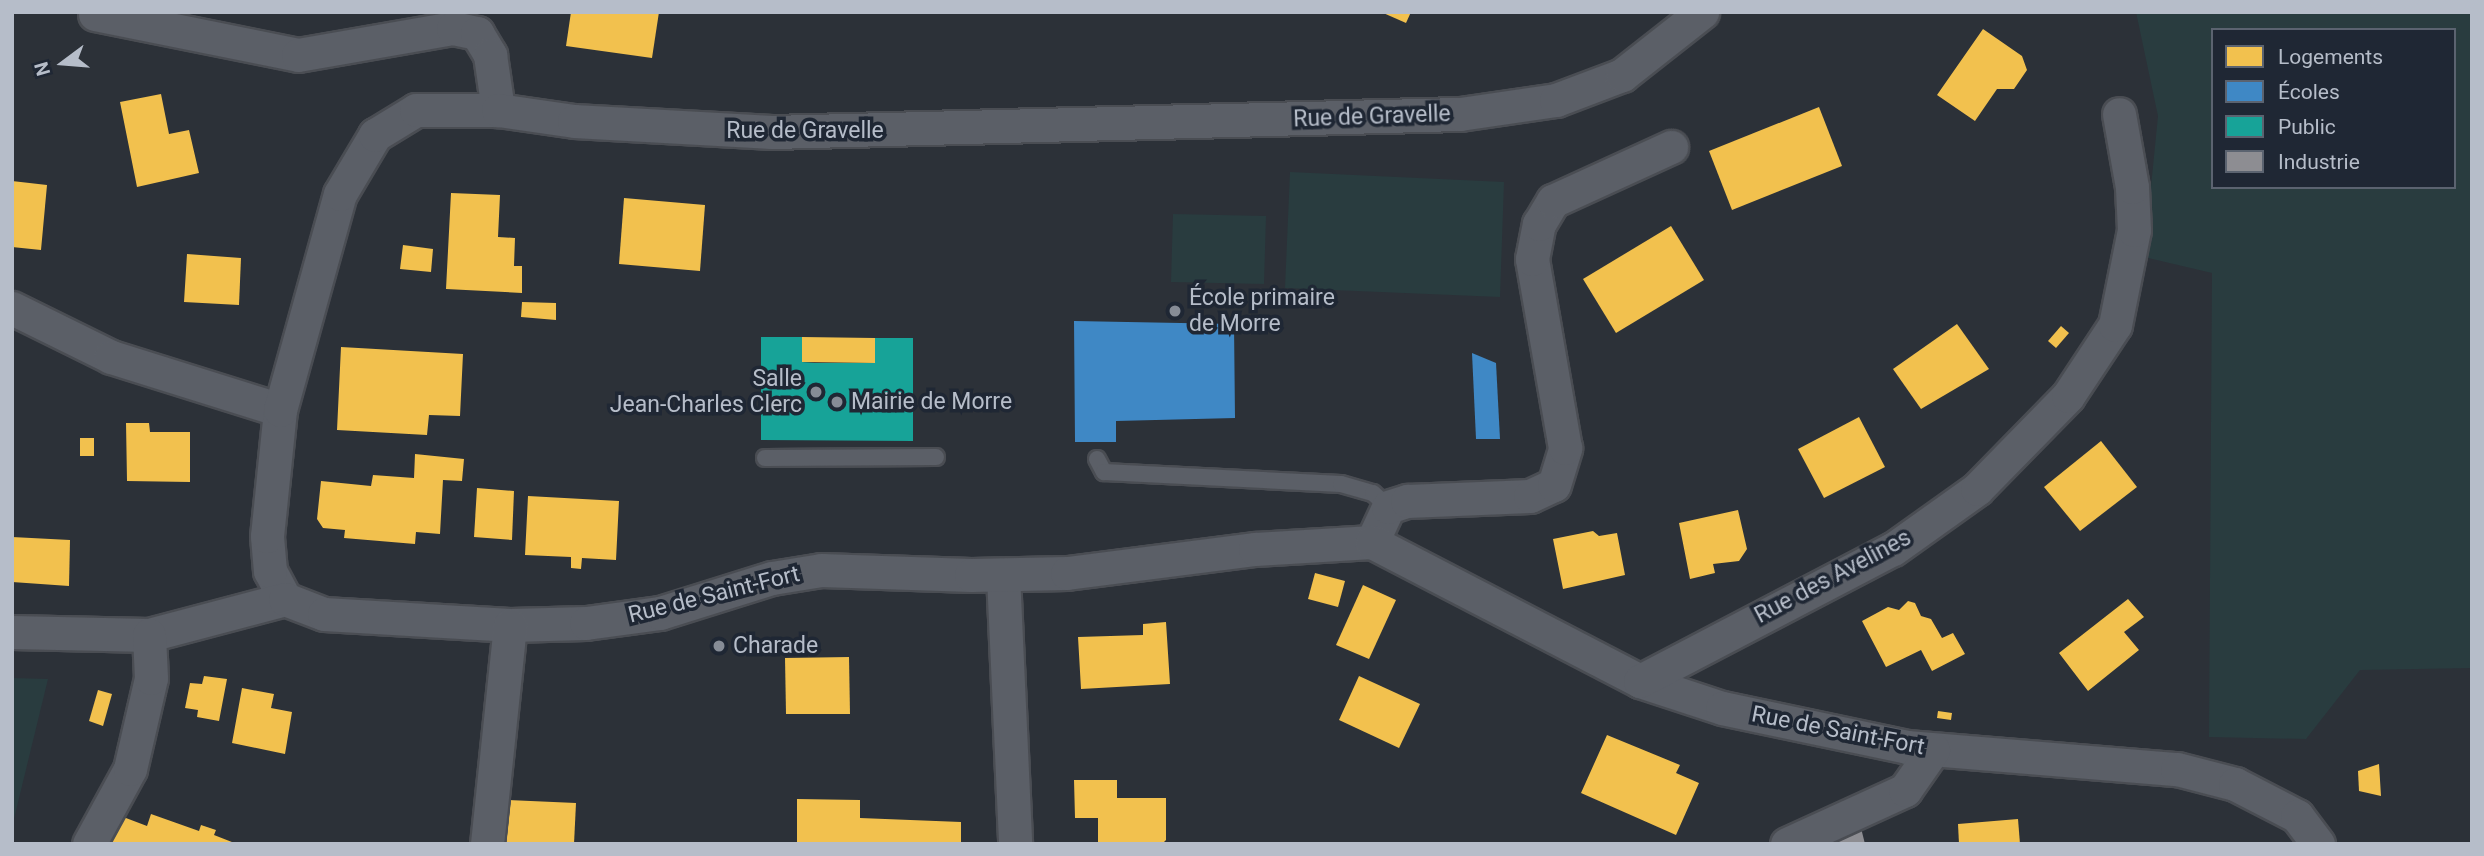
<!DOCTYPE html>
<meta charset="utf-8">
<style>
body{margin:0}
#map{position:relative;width:2484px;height:856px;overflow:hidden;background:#2c3138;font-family:Roboto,sans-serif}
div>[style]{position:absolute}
.green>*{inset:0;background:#293c3f}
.homes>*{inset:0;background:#f2c14e}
.schools>*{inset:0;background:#3f88c5}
.public>*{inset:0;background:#17a398}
.industry>*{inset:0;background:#8d8d92}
.roads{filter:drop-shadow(2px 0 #4a4d53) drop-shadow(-2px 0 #4a4d53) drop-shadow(0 2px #4a4d53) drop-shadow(0 -2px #4a4d53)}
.lane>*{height:16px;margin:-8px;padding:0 8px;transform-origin:8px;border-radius:8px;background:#5b5f67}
.street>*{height:33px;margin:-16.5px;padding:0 16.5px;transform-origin:16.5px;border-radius:16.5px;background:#5b5f67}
.dots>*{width:19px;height:19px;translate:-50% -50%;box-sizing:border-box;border:4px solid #1f2734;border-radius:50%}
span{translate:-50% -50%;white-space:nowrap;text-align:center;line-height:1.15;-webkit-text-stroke:7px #1f2734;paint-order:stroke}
.street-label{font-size:23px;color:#b6bdc9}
.poi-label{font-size:23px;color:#b6bdc9}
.left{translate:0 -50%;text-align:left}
.right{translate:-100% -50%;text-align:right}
.frame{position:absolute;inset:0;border:14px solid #b6bdc9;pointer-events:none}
.legend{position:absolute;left:2211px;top:28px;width:245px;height:161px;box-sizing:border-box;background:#1f2734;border:2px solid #5b6370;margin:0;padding:9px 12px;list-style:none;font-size:21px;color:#b6bdc9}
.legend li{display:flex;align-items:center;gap:14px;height:35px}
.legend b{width:35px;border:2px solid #5b6370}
.north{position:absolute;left:28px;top:28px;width:70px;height:70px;-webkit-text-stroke:5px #1f2734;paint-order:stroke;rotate:254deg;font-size:19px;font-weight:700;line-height:28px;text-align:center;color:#b6bdc9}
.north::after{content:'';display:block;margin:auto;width:24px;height:32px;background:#b6bdc9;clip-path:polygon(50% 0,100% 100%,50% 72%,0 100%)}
</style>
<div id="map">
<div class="green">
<div style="clip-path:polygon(evenodd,2136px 12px,2472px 12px,2472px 668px,2360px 670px,2306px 739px,2209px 737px,2212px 273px,2144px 257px,2158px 116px,2136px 12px,2213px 30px,2454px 30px,2454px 187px,2213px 187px,2213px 30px)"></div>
<div style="clip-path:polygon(1290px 172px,1504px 182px,1500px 297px,1285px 288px)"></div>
<div style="clip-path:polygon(1173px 214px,1266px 216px,1264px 284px,1171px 282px)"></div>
<div style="clip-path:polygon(12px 678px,48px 679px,12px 827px)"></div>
</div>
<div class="homes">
<div style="clip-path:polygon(571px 12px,659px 12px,652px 58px,566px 46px)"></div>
<div style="clip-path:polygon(1381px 12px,1411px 12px,1406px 23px)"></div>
<div style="clip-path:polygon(1983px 29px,2022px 56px,2027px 70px,2014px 89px,1997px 89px,1975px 121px,1937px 95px)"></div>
<div style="clip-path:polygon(161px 94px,169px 134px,189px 130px,199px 173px,137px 187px,120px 102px)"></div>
<div style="clip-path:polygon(1819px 107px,1842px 166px,1732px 210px,1709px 151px)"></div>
<div style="clip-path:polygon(12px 181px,47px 185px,41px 250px,12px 247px)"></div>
<div style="clip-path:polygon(451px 193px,500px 195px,498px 237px,515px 238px,514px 266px,522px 266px,522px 293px,446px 289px)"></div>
<div style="clip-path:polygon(624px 198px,705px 205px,700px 271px,619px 264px)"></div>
<div style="clip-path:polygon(1671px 226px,1704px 280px,1616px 333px,1583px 279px)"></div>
<div style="clip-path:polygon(403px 245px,433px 249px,431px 272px,400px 269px)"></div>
<div style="clip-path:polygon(187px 254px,241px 258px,239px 305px,184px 302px)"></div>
<div style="clip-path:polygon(522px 302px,556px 303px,556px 320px,521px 317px)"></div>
<div style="clip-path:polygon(1957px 324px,1989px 369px,1921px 409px,1893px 369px)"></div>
<div style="clip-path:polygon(2061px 326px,2069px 333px,2056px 348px,2048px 341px)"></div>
<div style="clip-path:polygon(802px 337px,875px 338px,875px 363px,802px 362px)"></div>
<div style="clip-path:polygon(341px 347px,463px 354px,460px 416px,429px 415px,427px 435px,337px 430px)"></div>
<div style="clip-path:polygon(1859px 417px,1885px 467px,1824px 498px,1798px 449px)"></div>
<div style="clip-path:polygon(126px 423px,149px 423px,150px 432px,190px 432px,190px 482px,127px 481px)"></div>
<div style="clip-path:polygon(80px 438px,94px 438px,94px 456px,80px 456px)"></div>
<div style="clip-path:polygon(2101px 441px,2137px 487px,2080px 531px,2044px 487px)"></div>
<div style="clip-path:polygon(415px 454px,464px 459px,462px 481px,443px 480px,440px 534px,416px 532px,415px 544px,344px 538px,345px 530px,323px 528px,317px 519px,321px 481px,371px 486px,373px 475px,414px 478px)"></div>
<div style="clip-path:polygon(477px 488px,514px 491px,512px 540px,474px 537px)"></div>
<div style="clip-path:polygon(528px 496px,619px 501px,616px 560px,582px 558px,581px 569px,571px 568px,571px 557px,525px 555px)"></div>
<div style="clip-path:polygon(1738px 510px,1747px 549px,1739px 561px,1713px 564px,1715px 573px,1690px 579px,1679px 523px)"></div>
<div style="clip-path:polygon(1593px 531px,1599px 536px,1617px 533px,1625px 575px,1563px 589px,1553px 539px)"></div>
<div style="clip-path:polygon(12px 537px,70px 540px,69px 586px,12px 582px)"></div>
<div style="clip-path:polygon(1315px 573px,1345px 581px,1338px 607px,1308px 599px)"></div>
<div style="clip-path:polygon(1363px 585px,1396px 600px,1369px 659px,1336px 645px)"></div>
<div style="clip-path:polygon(2128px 599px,2144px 617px,2124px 632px,2139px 650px,2088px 691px,2059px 653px)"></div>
<div style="clip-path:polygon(1908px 601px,1915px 603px,1921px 616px,1931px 619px,1942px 638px,1953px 633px,1965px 654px,1932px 671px,1921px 650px,1886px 667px,1862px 621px,1888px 607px,1899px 610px)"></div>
<div style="clip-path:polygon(1166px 622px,1170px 684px,1081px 689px,1078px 637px,1143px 635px,1143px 624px)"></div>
<div style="clip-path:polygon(849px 657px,850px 714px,786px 714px,785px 658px)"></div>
<div style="clip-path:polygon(204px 676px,227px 679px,219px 721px,197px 717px,198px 710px,185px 708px,190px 683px,202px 684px)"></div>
<div style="clip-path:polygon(1359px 676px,1420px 704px,1399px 748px,1339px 720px)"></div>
<div style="clip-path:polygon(242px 688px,274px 694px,271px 708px,292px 712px,285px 754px,232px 743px)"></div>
<div style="clip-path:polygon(98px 690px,112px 694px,103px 726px,89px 721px)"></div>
<div style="clip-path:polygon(1938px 711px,1952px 713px,1951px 720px,1937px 718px)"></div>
<div style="clip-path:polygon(1607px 735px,1680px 765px,1676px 773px,1699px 783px,1676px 835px,1581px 793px)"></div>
<div style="clip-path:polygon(2379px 764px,2381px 796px,2359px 791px,2358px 771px)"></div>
<div style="clip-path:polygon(1074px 780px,1117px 780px,1117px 798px,1166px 798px,1166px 840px,1162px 844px,1098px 844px,1098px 818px,1075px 818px)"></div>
<div style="clip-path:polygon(797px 799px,860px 800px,860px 818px,961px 822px,961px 844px,797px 844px)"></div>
<div style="clip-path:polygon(506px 800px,576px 803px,574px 844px,504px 844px)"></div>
<div style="clip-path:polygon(151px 814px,199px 831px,201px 825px,216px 830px,214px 835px,237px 844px,108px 844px,118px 815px,147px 826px)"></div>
<div style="clip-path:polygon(2018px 819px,2020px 844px,1959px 844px,1958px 824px)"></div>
</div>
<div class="schools">
<div style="clip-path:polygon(1074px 321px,1234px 324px,1235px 418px,1116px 421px,1116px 442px,1075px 442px)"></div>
<div style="clip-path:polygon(1472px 353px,1496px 363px,1500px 439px,1476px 439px)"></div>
</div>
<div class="public">
<div style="clip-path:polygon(761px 337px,802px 337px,802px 362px,815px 363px,875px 363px,875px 338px,913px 338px,913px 441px,761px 440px)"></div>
</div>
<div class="industry">
<div style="clip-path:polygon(1861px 828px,1865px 844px,1829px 844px)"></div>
</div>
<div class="roads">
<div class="lane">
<div style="left:765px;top:458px;width:171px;rotate:-0.3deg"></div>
<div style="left:1097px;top:459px;width:15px;rotate:62deg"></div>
<div style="left:1104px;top:472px;width:237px;rotate:2.9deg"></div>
<div style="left:1341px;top:484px;width:33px;rotate:16deg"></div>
<div style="left:1373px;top:493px;width:21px;rotate:43deg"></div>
</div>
<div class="street">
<div style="left:95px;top:14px;width:207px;rotate:11.4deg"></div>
<div style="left:298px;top:55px;width:157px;rotate:-9.9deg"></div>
<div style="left:453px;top:28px;width:25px;rotate:12deg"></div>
<div style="left:477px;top:33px;width:26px;rotate:59deg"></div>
<div style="left:490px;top:55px;width:56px;rotate:81.7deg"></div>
<div style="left:12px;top:308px;width:110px;rotate:26.3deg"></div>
<div style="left:111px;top:357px;width:177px;rotate:17.4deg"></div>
<div style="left:1372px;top:542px;width:38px;rotate:-65deg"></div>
<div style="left:1388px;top:507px;width:20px;rotate:-18deg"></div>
<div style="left:1407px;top:501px;width:123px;rotate:-2.3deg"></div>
<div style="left:1530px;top:496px;width:26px;rotate:-25deg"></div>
<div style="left:1554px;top:485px;width:39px;rotate:-73deg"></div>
<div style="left:1565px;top:448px;width:192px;rotate:-99.9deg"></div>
<div style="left:1532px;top:259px;width:36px;rotate:-79deg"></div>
<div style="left:1539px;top:224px;width:27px;rotate:-59deg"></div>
<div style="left:1553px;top:201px;width:130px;rotate:-24.6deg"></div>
<div style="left:1003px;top:575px;width:269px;rotate:87.4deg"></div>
<div style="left:285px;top:599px;width:32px;rotate:-118deg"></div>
<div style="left:270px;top:571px;width:35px;rotate:-95deg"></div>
<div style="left:267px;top:536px;width:127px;rotate:-84.1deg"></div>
<div style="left:280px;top:410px;width:224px;rotate:-74.5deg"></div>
<div style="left:340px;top:194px;width:69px;rotate:-59.3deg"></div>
<div style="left:375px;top:135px;width:48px;rotate:-31.4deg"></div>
<div style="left:416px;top:110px;width:82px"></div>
<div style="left:498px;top:110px;width:77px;rotate:8.2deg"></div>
<div style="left:574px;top:121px;width:198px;rotate:3.2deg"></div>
<div style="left:772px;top:132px;width:688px;rotate:-1.5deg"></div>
<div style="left:1460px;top:114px;width:97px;rotate:-8.3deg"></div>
<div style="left:1556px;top:100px;width:71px;rotate:-20.7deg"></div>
<div style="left:1622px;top:75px;width:102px;rotate:-38.2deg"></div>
<div style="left:12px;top:632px;width:137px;rotate:1.3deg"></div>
<div style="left:149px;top:635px;width:141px;rotate:-14.8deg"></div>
<div style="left:285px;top:599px;width:42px;rotate:21deg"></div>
<div style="left:324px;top:614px;width:186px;rotate:3.4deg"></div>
<div style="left:510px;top:625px;width:76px;rotate:-1.5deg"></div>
<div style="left:586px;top:623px;width:75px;rotate:-7.7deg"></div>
<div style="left:660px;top:613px;width:117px;rotate:-17.4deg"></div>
<div style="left:772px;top:578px;width:50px;rotate:-9.3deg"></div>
<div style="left:821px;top:570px;width:150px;rotate:1.9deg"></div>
<div style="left:971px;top:575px;width:96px;rotate:-1.2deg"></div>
<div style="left:1067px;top:573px;width:190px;rotate:-7.3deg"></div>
<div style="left:1255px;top:549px;width:117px;rotate:-3.4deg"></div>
<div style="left:1372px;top:542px;width:302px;rotate:27.4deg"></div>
<div style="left:1640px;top:681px;width:86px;rotate:18.2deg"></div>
<div style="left:1722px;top:708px;width:189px;rotate:11.9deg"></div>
<div style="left:1907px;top:747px;width:271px;rotate:4.7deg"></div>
<div style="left:2177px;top:769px;width:60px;rotate:14.5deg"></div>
<div style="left:2235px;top:784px;width:70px;rotate:27.3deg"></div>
<div style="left:2297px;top:816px;width:35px;rotate:53deg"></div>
<div style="left:1640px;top:681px;width:285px;rotate:-27.6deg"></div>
<div style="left:1893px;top:549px;width:103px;rotate:-35.5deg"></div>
<div style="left:1977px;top:489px;width:130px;rotate:-45.6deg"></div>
<div style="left:2068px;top:396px;width:85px;rotate:-56.5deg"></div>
<div style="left:2115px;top:325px;width:97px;rotate:-78.7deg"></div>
<div style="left:2134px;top:230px;width:43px;rotate:-92.7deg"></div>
<div style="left:2132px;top:187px;width:74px;rotate:-100.1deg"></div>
<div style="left:89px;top:844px;width:85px;rotate:-61.3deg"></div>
<div style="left:130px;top:769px;width:93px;rotate:-77deg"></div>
<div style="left:151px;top:678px;width:43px;rotate:-92.7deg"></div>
<div style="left:487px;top:844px;width:220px;rotate:-84deg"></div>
<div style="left:1787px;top:844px;width:130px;rotate:-24.6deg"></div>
<div style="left:1905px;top:790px;width:49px;rotate:-55deg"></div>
</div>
</div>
<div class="dots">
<div style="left:1175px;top:311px;background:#868c96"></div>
<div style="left:816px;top:392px;background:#868c96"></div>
<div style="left:837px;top:402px;background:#868c96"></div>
<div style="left:719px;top:646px;background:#868c96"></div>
</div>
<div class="street-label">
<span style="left:1372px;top:117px;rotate:-2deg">Rue de Gravelle</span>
<span style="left:805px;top:131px">Rue de Gravelle</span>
<span style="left:1833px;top:577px;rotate:-28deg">Rue des Avelines</span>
<span style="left:714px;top:595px;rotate:-14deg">Rue de Saint-Fort</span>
<span style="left:1838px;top:731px;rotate:11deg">Rue de Saint-Fort</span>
</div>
<div class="poi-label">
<span class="left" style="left:1189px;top:311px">École primaire<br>de Morre</span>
<span class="right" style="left:802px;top:392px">Salle<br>Jean-Charles Clerc</span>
<span class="left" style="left:851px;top:402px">Mairie de Morre</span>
<span class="left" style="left:733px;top:646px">Charade</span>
</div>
<div class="frame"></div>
<ul class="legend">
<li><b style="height:19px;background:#f2c14e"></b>Logements</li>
<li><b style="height:19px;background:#3f88c5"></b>Écoles</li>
<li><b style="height:19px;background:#17a398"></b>Public</li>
<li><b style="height:19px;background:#8d8d92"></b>Industrie</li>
</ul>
<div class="north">N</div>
</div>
